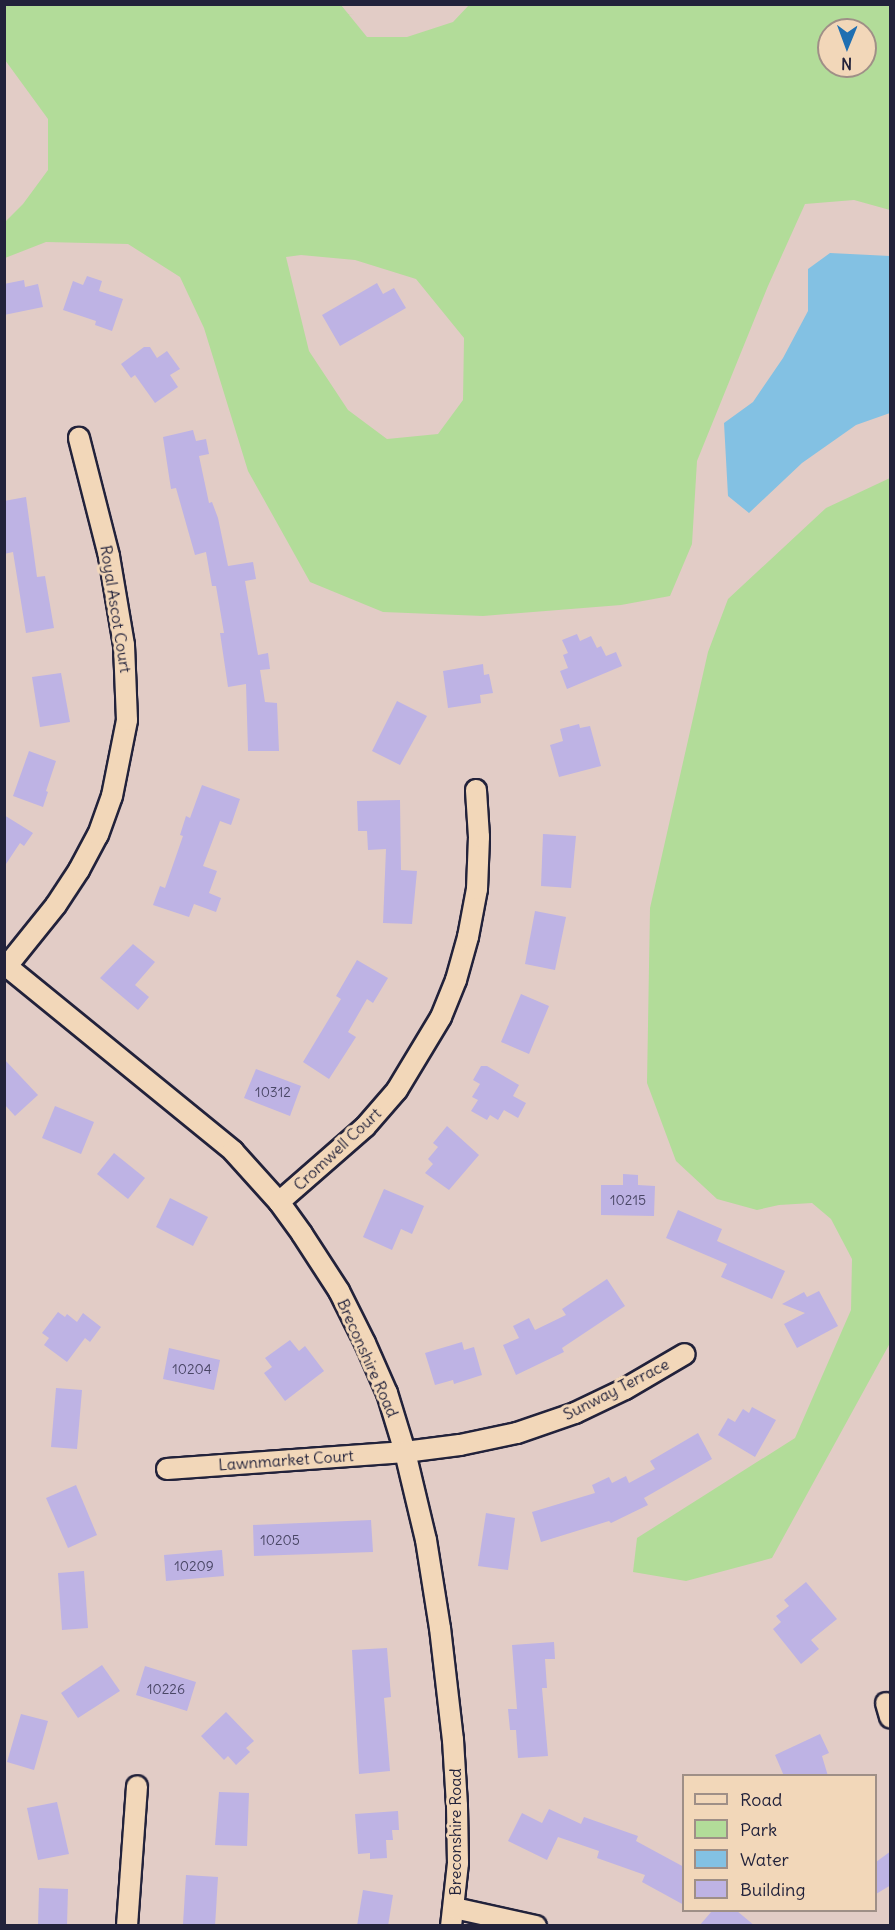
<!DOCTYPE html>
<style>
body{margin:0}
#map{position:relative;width:895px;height:1930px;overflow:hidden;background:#e2ccc6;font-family:Delius,sans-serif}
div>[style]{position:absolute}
.green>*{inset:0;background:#b2dc99}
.water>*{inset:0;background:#83c1e3}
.building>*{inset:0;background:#beb3e4}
.roads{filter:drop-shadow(2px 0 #22223b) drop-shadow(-2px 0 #22223b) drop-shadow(0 2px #22223b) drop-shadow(0 -2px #22223b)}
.street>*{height:20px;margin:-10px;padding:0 10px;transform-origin:10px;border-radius:10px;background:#f2d7b9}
span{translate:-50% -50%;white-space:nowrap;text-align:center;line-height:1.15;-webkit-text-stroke:6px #f2d7b9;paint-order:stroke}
.number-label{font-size:14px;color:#494665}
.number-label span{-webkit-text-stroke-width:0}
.street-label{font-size:16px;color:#22223b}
.frame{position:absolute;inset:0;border:6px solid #22223b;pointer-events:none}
.legend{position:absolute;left:682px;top:1774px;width:195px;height:138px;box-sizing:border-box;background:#f2d7b9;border:2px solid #9f8f87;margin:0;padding:8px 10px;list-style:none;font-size:18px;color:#22223b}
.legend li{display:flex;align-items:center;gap:12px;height:30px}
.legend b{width:30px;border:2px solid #9f8f87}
.north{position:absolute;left:817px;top:18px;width:60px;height:60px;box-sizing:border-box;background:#f2d7b9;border:2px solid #9f8f87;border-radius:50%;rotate:181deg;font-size:16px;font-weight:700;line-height:24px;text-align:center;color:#22223b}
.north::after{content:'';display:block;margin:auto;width:21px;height:27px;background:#1f6fb2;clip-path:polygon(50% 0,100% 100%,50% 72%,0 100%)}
</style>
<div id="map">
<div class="green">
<div style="clip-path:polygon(evenodd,5px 4px,341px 5px,367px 37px,407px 37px,453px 22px,469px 5px,890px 5px,890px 210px,854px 200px,805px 204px,768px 286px,697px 461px,692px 544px,670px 596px,621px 605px,483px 616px,383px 612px,310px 582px,248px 471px,204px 328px,180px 277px,128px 244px,46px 242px,5px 258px,5px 222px,23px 204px,48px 170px,48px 119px,5px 60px,5px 4px,829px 30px,865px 30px,865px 66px,829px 66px,829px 30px,5px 4px,301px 255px,355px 260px,416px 279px,464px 338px,463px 400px,438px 434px,387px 439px,348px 410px,309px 351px,286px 257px,301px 255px)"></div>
<div style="clip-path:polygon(890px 478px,890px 1343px,772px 1558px,686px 1581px,633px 1572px,637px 1538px,795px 1438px,851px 1310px,852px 1259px,831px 1219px,812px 1203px,779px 1205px,757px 1210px,717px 1199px,676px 1161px,647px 1083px,650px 908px,708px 652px,728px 599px,826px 508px)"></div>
</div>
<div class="water">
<div style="clip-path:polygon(830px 253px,890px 256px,890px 413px,856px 425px,802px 463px,749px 513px,728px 496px,724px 423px,753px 402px,783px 358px,808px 311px,808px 269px)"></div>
</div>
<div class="building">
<div style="clip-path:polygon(87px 276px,102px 281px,99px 291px,123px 299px,112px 331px,95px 325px,96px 321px,63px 310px,73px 281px,83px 285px)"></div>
<div style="clip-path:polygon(24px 280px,25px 287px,38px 284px,43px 307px,4px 315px,4px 284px)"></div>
<div style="clip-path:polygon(377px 283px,383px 294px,394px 288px,406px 308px,340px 346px,322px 315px)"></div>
<div style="clip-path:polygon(144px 347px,150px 347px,157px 358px,167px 351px,180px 369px,170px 375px,178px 387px,155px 403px,135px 375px,131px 378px,121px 364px)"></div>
<div style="clip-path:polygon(193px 430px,196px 441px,206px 439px,209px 454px,199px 456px,209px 503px,212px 502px,218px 518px,228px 566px,253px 562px,256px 579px,245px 581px,258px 655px,268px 653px,270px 669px,260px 670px,265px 702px,277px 703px,279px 751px,248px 751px,246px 684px,228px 687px,220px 633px,224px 633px,216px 586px,212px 586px,206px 552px,195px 555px,176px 488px,171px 489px,163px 437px)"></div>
<div style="clip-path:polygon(26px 497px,37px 577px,45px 576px,54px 628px,26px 633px,13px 552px,4px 554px,4px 501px)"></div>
<div style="clip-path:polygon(577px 634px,580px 641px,591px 636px,597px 648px,601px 646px,606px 656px,616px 652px,622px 666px,567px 689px,560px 671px,568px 668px,563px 655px,568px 653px,562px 640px)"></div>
<div style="clip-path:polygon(483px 664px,484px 675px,489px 674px,493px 693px,480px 695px,481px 703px,448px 708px,443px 671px)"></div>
<div style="clip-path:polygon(61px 673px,70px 722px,40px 727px,32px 677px)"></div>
<div style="clip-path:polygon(397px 701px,427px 716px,400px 765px,372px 751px)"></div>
<div style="clip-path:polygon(579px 724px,580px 728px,590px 726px,601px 766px,559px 777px,550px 745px,563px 741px,560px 729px)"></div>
<div style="clip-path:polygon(29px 751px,56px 761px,46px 791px,48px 792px,43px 807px,13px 796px)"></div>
<div style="clip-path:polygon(202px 785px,240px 799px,231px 825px,220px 821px,203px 866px,217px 871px,209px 893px,221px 898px,216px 912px,194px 904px,189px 917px,153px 905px,160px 886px,165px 888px,183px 836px,180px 835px,186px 816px,190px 818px)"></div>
<div style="clip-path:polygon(400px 800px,401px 870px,417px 871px,412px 924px,383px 923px,386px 849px,368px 850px,367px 831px,358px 831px,357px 801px)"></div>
<div style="clip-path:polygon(4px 815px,33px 833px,24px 846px,20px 843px,4px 867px)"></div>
<div style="clip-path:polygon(543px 834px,576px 836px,571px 888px,541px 886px)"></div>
<div style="clip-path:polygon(535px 911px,566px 917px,555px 970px,525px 964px)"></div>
<div style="clip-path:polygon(133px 944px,155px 962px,135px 985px,149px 997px,138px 1010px,100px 978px)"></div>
<div style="clip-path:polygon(357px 960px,388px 978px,373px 1003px,367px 999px,348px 1032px,356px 1037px,329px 1079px,303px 1062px,341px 999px,336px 996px)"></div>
<div style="clip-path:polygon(521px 994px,549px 1006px,529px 1054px,501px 1042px)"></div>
<div style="clip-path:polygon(4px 1059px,38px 1095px,15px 1116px,4px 1104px)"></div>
<div style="clip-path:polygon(481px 1066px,487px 1066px,519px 1085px,513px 1096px,526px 1103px,518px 1118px,504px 1110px,498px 1120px,490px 1115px,487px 1120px,471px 1111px,478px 1100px,472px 1097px,480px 1084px,473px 1080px)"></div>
<div style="clip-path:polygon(256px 1069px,301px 1086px,290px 1116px,244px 1098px)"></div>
<div style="clip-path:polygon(55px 1106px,94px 1122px,81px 1154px,42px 1138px)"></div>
<div style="clip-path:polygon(447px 1126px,479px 1155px,449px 1190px,425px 1173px,433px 1164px,428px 1159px,438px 1147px,433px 1143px)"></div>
<div style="clip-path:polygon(114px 1153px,145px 1178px,128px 1199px,97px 1174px)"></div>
<div style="clip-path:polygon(623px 1174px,638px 1175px,638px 1185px,655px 1186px,654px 1216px,601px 1215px,601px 1185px,623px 1185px)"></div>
<div style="clip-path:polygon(384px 1189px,424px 1206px,412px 1234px,401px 1229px,392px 1250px,363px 1237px)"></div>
<div style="clip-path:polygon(170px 1198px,208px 1217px,193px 1246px,156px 1227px)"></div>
<div style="clip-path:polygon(678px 1210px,722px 1229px,717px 1241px,785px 1271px,772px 1299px,721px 1277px,727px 1264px,666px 1238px)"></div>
<div style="clip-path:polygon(607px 1279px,625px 1306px,562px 1348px,564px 1352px,516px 1375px,503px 1345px,519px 1338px,513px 1326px,529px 1318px,535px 1330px,566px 1315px,562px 1309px)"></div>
<div style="clip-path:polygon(819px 1291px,838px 1326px,797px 1348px,784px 1324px,805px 1313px,782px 1304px,804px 1292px,807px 1297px)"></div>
<div style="clip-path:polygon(58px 1312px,65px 1317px,67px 1314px,77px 1322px,83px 1313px,101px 1327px,90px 1342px,85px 1338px,67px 1362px,44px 1345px,49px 1338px,42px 1333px)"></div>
<div style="clip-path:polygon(290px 1340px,299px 1351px,305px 1346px,324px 1371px,285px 1401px,264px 1373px,272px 1367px,265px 1358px)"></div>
<div style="clip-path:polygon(462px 1342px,464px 1350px,474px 1347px,482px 1375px,454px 1384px,453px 1380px,435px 1385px,425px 1353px)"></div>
<div style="clip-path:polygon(169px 1348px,220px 1360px,214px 1390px,163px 1379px)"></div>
<div style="clip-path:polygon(56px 1388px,82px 1390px,77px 1449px,51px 1447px)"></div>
<div style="clip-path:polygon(752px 1407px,776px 1420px,755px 1457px,718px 1435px,728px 1418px,735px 1422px,743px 1409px,749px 1413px)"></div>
<div style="clip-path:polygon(698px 1433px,712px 1459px,644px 1498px,648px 1505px,611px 1523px,609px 1521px,541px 1542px,532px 1512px,595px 1493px,592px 1485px,609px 1477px,612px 1483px,626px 1476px,629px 1483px,655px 1469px,650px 1461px)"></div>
<div style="clip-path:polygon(76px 1485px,97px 1535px,68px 1548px,46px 1498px)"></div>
<div style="clip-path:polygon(486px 1513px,515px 1518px,508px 1570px,478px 1566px)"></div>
<div style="clip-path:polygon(371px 1520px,373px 1552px,254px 1556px,253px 1525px)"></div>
<div style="clip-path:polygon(222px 1550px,224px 1576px,166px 1581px,164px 1555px)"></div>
<div style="clip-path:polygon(84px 1571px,88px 1628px,62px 1630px,58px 1573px)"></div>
<div style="clip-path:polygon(806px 1582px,837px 1619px,811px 1640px,819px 1649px,801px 1664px,773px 1629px,781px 1622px,776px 1616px,789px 1606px,784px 1600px)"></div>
<div style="clip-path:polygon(554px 1642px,555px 1659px,545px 1659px,547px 1688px,542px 1688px,548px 1756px,518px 1758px,516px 1730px,510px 1730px,508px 1709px,517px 1709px,512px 1645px)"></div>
<div style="clip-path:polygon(387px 1648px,391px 1697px,384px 1698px,390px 1771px,359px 1774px,352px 1650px)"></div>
<div style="clip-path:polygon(102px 1665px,120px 1691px,78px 1718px,61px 1693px)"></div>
<div style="clip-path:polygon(145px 1666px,196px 1682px,187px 1711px,136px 1695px)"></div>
<div style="clip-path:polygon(226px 1712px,254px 1741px,246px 1748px,250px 1752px,236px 1765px,228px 1756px,224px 1760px,201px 1736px)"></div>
<div style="clip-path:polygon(21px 1714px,48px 1721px,34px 1770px,7px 1762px)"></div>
<div style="clip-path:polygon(820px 1734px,829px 1753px,822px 1756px,828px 1776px,784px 1776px,775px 1755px)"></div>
<div style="clip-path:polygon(219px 1792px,249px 1793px,247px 1846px,215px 1845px)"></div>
<div style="clip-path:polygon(57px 1802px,69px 1854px,38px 1860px,27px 1808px)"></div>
<div style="clip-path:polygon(549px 1809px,581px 1824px,584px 1817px,638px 1836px,636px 1841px,684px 1867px,684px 1905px,642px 1882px,645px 1875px,597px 1858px,599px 1851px,558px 1837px,547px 1860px,508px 1841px,522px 1813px,542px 1823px)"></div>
<div style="clip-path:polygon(398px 1811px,399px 1830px,392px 1830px,393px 1840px,386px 1840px,387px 1858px,370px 1859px,370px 1853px,358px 1854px,355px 1814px)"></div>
<div style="clip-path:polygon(891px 1851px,891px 1885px,876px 1894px,876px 1862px)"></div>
<div style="clip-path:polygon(186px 1875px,218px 1877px,215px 1926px,183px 1924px)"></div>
<div style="clip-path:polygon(39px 1888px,68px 1889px,67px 1926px,38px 1926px)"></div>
<div style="clip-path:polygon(363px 1890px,393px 1895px,388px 1926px,357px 1926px)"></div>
<div style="clip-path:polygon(712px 1911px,737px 1911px,755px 1926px,699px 1926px)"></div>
</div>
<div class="roads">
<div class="street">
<div style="left:4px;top:964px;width:296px;rotate:39.2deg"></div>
<div style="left:233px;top:1151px;width:69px;rotate:48deg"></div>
<div style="left:279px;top:1202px;width:39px;rotate:54deg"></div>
<div style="left:302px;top:1234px;width:68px;rotate:57deg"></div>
<div style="left:339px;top:1291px;width:58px;rotate:63.4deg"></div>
<div style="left:365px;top:1343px;width:55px;rotate:66.3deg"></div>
<div style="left:387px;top:1393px;width:62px;rotate:73deg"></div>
<div style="left:405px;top:1452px;width:90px;rotate:76.6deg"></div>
<div style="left:426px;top:1540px;width:89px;rotate:81deg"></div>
<div style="left:440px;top:1628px;width:113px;rotate:83.4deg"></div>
<div style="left:453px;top:1740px;width:66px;rotate:86.5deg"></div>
<div style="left:457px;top:1806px;width:57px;rotate:89deg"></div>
<div style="left:458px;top:1863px;width:63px;rotate:96.3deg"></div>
<div style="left:7px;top:966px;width:78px;rotate:-51.2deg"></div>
<div style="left:56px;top:905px;width:42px;rotate:-56.7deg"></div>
<div style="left:79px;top:870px;width:40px;rotate:-62deg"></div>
<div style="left:98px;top:835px;width:41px;rotate:-70.3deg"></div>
<div style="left:112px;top:796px;width:77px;rotate:-78.8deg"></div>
<div style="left:127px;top:720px;width:75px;rotate:-92.3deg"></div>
<div style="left:124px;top:645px;width:90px;rotate:-99.6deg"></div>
<div style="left:109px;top:556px;width:122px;rotate:-104.3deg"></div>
<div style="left:279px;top:1202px;width:114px;rotate:-41.1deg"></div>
<div style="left:365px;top:1127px;width:49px;rotate:-49.1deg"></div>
<div style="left:397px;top:1090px;width:85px;rotate:-58.9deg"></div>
<div style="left:441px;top:1017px;width:40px;rotate:-68deg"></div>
<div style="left:456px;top:980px;width:45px;rotate:-74.4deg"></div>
<div style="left:468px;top:937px;width:49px;rotate:-79.4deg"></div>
<div style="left:477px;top:889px;width:52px;rotate:-87.8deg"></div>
<div style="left:479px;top:837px;width:47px;rotate:-93.7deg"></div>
<div style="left:167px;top:1469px;width:239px;rotate:-4.1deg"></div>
<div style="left:405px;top:1452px;width:55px;rotate:-7.3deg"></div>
<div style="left:460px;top:1445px;width:58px;rotate:-11.9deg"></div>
<div style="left:517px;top:1433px;width:61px;rotate:-19deg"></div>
<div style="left:575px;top:1413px;width:55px;rotate:-25.6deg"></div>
<div style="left:625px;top:1389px;width:69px;rotate:-30.3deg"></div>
<div style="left:886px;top:1703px;width:15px;rotate:74deg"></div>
<div style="left:454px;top:1908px;width:84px;rotate:12.4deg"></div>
<div style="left:127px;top:1926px;width:140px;rotate:-85.9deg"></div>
</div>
</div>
<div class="number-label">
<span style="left:273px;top:1092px">10312</span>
<span style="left:628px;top:1200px">10215</span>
<span style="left:192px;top:1369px">10204</span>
<span style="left:280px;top:1540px">10205</span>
<span style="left:194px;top:1566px">10209</span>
<span style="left:166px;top:1689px">10226</span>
</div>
<div class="street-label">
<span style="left:116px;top:609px;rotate:81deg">Royal Ascot Court</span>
<span style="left:337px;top:1149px;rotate:-43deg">Cromwell Court</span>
<span style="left:368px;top:1358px;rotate:66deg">Breconshire Road</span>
<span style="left:616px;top:1389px;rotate:-27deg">Sunway Terrace</span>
<span style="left:286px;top:1460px;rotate:-4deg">Lawnmarket Court</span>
<span style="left:455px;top:1832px;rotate:-90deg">Breconshire Road</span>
</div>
<div class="frame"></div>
<ul class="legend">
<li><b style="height:8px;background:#f2d7b9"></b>Road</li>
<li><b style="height:16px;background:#b2dc99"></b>Park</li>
<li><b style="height:16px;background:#83c1e3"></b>Water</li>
<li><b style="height:16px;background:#beb3e4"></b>Building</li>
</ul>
<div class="north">N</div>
</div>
